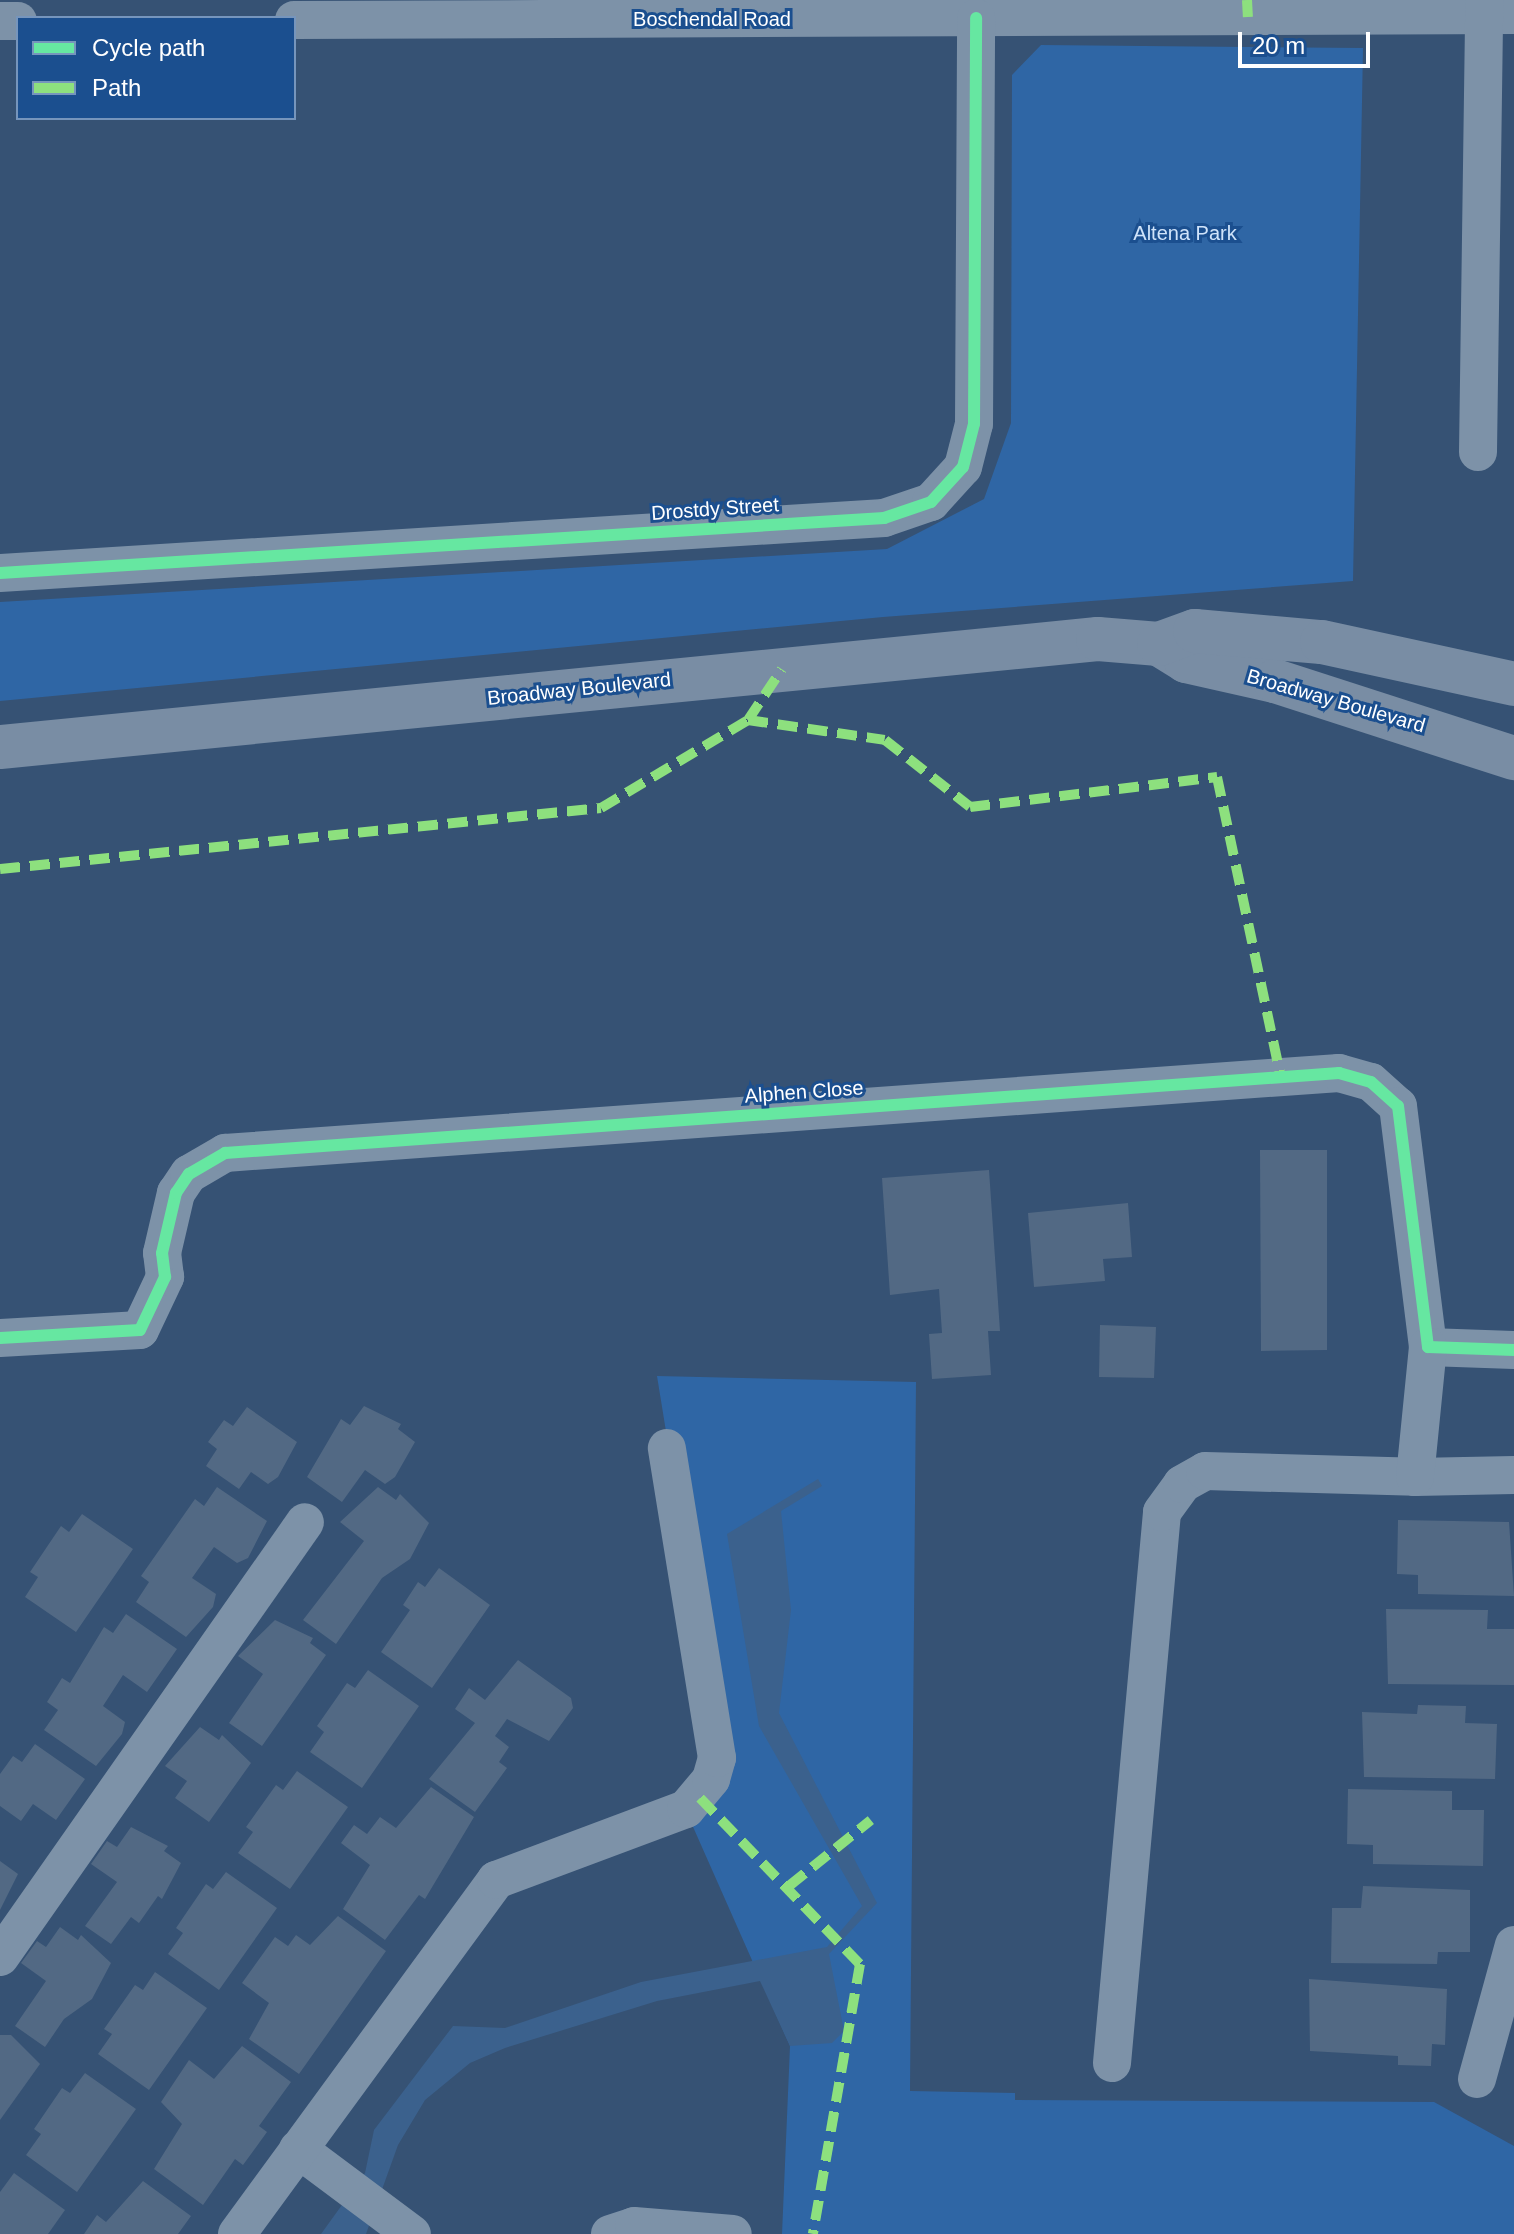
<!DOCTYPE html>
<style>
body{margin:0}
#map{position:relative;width:1514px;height:2234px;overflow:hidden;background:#365274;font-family:Arial,sans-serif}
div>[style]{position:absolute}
.green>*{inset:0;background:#2f66a5}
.water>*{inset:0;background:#3b618d}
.building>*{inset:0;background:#526984}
.minor>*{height:38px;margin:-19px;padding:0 19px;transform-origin:19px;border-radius:19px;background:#7d92a8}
.secondary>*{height:44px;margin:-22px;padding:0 22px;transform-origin:22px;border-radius:22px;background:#798da4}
.quiet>*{height:10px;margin-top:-5px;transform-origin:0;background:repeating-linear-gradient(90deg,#8de07e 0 20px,transparent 0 30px)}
.cycleway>*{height:12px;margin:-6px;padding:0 6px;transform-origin:6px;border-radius:6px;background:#66e7a1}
span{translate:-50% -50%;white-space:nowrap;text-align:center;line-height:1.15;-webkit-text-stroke:6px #1b4f8f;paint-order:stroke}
.street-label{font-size:20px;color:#fff}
.park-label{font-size:20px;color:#cfe3fa}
.legend{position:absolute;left:16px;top:16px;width:280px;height:104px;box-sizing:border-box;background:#1b4f8f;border:2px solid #7695bc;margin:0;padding:10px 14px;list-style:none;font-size:24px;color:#fff}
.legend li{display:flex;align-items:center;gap:16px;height:40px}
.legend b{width:40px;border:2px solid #7695bc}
.scale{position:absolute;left:1238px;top:32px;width:132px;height:36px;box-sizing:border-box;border:4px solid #fff;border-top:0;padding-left:10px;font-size:24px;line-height:28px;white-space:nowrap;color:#fff;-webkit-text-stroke:6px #1b4f8f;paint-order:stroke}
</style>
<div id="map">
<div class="green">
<div style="clip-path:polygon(1041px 45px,1363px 48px,1353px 581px,883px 617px,0 701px,0 602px,887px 549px,984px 499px,1011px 423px,1012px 75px)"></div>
<div style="clip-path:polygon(657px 1376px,916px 1382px,910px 2091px,1015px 2093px,1015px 2100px,1434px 2102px,1514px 2146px,1514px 2234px,782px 2234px,790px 2046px,686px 1811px,719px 1758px)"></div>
</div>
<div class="water">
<div style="clip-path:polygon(818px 1479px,822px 1486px,781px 1511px,791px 1610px,779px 1713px,877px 1903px,829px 1954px,844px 2031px,832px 2043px,790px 2046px,760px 1981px,657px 2001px,505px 2048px,470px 2063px,425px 2100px,398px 2145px,366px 2234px,321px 2234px,365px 2173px,374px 2130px,453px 2026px,505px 2028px,641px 1982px,827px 1947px,862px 1906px,759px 1726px,727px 1534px)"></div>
</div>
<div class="building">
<div style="clip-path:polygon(1260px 1150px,1327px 1150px,1327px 1350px,1261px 1351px)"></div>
<div style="clip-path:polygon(989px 1170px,1000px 1331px,988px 1331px,991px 1375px,932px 1379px,929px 1334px,942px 1333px,939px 1289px,890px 1295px,882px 1178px)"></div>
<div style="clip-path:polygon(1128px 1203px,1132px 1257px,1103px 1259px,1105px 1281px,1034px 1287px,1028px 1213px)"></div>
<div style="clip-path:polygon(1100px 1325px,1156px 1327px,1154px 1378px,1099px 1377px)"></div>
<div style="clip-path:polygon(364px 1406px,401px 1424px,398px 1429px,415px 1442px,395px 1477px,385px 1484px,365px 1470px,342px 1502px,307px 1477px,341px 1419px,350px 1425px)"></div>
<div style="clip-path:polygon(247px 1407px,297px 1442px,278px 1477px,268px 1484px,251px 1472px,239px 1489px,206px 1466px,217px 1449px,208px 1442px,224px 1420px,233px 1426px)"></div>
<div style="clip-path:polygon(217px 1487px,267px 1521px,248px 1558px,237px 1563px,214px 1547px,192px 1578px,216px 1594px,213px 1607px,186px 1637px,136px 1602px,149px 1582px,141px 1576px,195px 1499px,204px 1506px)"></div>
<div style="clip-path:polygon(378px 1487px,396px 1500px,400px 1494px,429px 1523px,410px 1559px,382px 1578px,336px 1644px,303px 1620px,364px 1541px,340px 1522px)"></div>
<div style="clip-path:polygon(82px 1514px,133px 1549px,76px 1632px,25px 1597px,38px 1577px,30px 1572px,61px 1526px,69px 1532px)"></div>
<div style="clip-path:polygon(1398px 1520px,1509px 1522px,1514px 1596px,1418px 1594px,1418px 1575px,1397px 1574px)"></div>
<div style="clip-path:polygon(439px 1568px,490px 1605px,432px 1688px,381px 1652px,410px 1610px,403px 1605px,418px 1582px,425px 1587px)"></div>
<div style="clip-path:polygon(1386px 1609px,1488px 1610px,1487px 1629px,1514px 1629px,1514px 1685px,1388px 1684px)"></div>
<div style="clip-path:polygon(126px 1614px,177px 1649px,147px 1692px,123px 1675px,103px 1706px,125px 1722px,122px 1734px,96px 1766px,44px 1730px,58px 1710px,47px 1702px,62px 1678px,70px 1683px,104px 1627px,113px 1633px)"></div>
<div style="clip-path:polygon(275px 1620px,313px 1638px,310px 1643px,326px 1655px,262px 1746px,229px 1723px,263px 1674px,238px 1656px)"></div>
<div style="clip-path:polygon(518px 1660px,571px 1698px,573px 1708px,549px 1741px,507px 1719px,495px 1736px,509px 1747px,499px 1762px,507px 1768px,475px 1812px,429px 1779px,475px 1723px,455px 1709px,469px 1688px,485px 1700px)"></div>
<div style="clip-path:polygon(368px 1670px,419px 1706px,362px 1788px,310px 1752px,324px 1732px,317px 1726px,347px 1683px,355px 1688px)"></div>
<div style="clip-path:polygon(1418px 1705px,1466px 1706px,1465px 1723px,1497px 1724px,1495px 1779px,1364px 1777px,1362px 1712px,1417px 1714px)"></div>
<div style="clip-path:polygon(200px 1727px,219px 1740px,222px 1735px,251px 1763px,209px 1822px,175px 1798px,187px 1781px,165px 1766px)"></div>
<div style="clip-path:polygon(35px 1744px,85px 1779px,56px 1820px,33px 1804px,21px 1821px,0 1806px,0 1774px,13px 1756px,22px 1762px)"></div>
<div style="clip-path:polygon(297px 1771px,348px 1807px,290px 1889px,238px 1853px,253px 1832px,246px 1827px,276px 1785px,283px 1790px)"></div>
<div style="clip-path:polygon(431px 1787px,474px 1817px,425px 1899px,419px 1895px,385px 1940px,343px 1909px,370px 1865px,341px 1843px,354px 1825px,367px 1834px,380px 1817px,396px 1828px)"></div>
<div style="clip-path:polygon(1348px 1789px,1452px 1791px,1452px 1810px,1484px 1810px,1483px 1866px,1373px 1864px,1373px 1845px,1347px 1844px)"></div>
<div style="clip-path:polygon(131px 1827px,168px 1846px,164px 1851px,181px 1863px,162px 1899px,158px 1896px,139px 1923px,131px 1917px,111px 1944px,85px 1926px,117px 1882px,91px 1864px,107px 1841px,117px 1847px)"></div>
<div style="clip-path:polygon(0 1861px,18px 1874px,0 1910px)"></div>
<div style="clip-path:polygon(226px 1872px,277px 1908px,219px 1990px,168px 1954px,183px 1933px,176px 1928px,206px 1884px,213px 1889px)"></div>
<div style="clip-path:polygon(1363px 1886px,1470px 1890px,1470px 1952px,1438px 1952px,1437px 1964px,1331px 1963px,1332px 1908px,1361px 1908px)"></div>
<div style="clip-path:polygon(338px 1916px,386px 1951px,299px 2074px,249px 2039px,269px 2003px,242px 1983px,275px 1937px,288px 1946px,296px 1935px,310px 1945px)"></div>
<div style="clip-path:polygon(60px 1927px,78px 1940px,81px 1935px,111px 1963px,92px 1999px,64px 2019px,45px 2047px,15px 2026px,46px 1981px,21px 1963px,37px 1941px,46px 1947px)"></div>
<div style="clip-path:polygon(155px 1972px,207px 2008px,149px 2090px,98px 2054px,112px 2034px,104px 2029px,135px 1985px,143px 1990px)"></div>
<div style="clip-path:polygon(1309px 1979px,1447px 1989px,1445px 2045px,1432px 2044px,1431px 2066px,1398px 2065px,1398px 2056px,1310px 2051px)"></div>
<div style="clip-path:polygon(0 2035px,11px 2035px,40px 2064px,0 2120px)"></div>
<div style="clip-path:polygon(242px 2046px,291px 2082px,259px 2126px,267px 2132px,243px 2165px,235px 2159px,203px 2205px,154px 2169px,182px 2124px,161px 2102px,189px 2060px,214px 2079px)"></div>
<div style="clip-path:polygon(85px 2073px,136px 2109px,77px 2192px,26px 2155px,41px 2134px,34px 2129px,62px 2088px,70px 2093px)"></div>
<div style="clip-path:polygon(14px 2173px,65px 2210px,48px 2234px,0 2234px,0 2192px)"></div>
<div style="clip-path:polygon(143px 2181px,191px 2216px,178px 2234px,84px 2234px,97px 2215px,106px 2222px)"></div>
</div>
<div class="minor">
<div style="left:294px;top:20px;width:1220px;rotate:-0.23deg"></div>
<div style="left:0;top:21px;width:18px"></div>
<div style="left:1478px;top:452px;width:452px;rotate:-89.2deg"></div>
<div style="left:0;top:573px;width:886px;rotate:-3.56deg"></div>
<div style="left:884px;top:518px;width:50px;rotate:-18.8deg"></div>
<div style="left:931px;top:502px;width:47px;rotate:-47.6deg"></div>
<div style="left:963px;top:467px;width:44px;rotate:-75.7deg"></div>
<div style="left:974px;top:424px;width:406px;rotate:-89.7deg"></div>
<div style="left:0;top:1338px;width:140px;rotate:-3.3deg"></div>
<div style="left:140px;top:1330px;width:59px;rotate:-64.7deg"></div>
<div style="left:165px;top:1277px;width:24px;rotate:-97deg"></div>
<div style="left:162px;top:1253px;width:62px;rotate:-76.9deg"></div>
<div style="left:176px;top:1193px;width:23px;rotate:-56deg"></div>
<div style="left:189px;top:1174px;width:42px;rotate:-30.3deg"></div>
<div style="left:225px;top:1153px;width:1117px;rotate:-4.11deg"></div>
<div style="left:1339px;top:1073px;width:33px;rotate:16deg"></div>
<div style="left:1371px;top:1082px;width:36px;rotate:42deg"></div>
<div style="left:1398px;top:1106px;width:243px;rotate:82.9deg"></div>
<div style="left:1428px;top:1347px;width:86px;rotate:2deg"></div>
<div style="left:1415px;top:1477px;width:99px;rotate:-1.2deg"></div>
<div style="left:0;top:1957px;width:531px;rotate:-54.96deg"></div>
<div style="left:1112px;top:2063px;width:553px;rotate:-84.81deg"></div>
<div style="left:1162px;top:1512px;width:34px;rotate:-54deg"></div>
<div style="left:1182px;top:1484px;width:26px;rotate:-29deg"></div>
<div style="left:1205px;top:1471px;width:210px;rotate:1.6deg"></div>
<div style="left:1415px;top:1477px;width:131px;rotate:-84.3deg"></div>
<div style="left:1477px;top:2079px;width:139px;rotate:-74.6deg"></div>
<div style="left:298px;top:2149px;width:142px;rotate:36.7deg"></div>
<div style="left:237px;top:2234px;width:439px;rotate:-53.8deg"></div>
<div style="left:496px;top:1880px;width:203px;rotate:-20.5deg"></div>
<div style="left:686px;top:1809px;width:39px;rotate:-50deg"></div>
<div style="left:711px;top:1779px;width:22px;rotate:-74deg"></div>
<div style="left:717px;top:1758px;width:314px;rotate:-99.2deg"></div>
<div style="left:610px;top:2234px;width:25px;rotate:-18deg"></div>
<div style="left:634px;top:2226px;width:99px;rotate:4.6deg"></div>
</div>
<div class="secondary">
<div style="left:1159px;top:644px;width:32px;rotate:32deg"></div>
<div style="left:1186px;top:661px;width:91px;rotate:12.7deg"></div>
<div style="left:1275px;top:681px;width:251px;rotate:17.9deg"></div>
<div style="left:0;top:747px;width:1103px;rotate:-5.62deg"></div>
<div style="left:1098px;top:639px;width:61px;rotate:4.7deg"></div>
<div style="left:1159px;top:644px;width:38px;rotate:-20deg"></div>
<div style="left:1195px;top:631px;width:127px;rotate:5deg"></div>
<div style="left:1322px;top:642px;width:197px;rotate:12.3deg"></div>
</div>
<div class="quiet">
<div style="left:1247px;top:0;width:17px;rotate:87deg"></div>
<div style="left:748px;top:720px;width:138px;rotate:8.3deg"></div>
<div style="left:885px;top:740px;width:108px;rotate:38.2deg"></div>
<div style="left:970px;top:807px;width:249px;rotate:-6.9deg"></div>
<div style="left:1217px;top:777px;width:308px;rotate:78deg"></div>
<div style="left:0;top:869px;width:604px;rotate:-5.8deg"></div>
<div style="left:601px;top:808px;width:171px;rotate:-30.9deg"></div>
<div style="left:748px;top:720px;width:61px;rotate:-56.3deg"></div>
<div style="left:700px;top:1798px;width:231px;rotate:46.1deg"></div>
<div style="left:860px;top:1964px;width:274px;rotate:99.9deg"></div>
<div style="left:789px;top:1886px;width:105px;rotate:-38.8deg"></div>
</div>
<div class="cycleway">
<div style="left:0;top:573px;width:886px;rotate:-3.56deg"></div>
<div style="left:884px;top:518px;width:50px;rotate:-18.8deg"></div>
<div style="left:931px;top:502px;width:47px;rotate:-47.6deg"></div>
<div style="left:963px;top:467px;width:44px;rotate:-75.7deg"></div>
<div style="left:974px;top:424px;width:406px;rotate:-89.7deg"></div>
<div style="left:0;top:1338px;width:140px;rotate:-3.3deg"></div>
<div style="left:140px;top:1330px;width:59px;rotate:-64.7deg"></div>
<div style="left:165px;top:1277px;width:24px;rotate:-97deg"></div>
<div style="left:162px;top:1253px;width:62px;rotate:-76.9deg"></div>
<div style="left:176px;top:1193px;width:23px;rotate:-56deg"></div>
<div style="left:189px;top:1174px;width:42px;rotate:-30.3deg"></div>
<div style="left:225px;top:1153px;width:1117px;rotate:-4.11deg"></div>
<div style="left:1339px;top:1073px;width:33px;rotate:16deg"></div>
<div style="left:1371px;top:1082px;width:36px;rotate:42deg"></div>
<div style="left:1398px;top:1106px;width:243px;rotate:82.9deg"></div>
<div style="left:1428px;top:1347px;width:86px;rotate:2deg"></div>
</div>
<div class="street-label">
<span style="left:712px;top:19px">Boschendal Road</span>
<span style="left:715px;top:509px;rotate:-4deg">Drostdy Street</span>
<span style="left:579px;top:689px;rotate:-6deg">Broadway Boulevard</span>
<span style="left:1336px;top:701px;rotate:16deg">Broadway Boulevard</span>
<span style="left:804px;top:1092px;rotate:-4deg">Alphen Close</span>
</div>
<div class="park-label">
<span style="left:1185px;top:233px">Altena Park</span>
</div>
<ul class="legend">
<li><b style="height:10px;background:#66e7a1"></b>Cycle path</li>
<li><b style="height:10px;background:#8de07e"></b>Path</li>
</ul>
<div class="scale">20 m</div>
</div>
